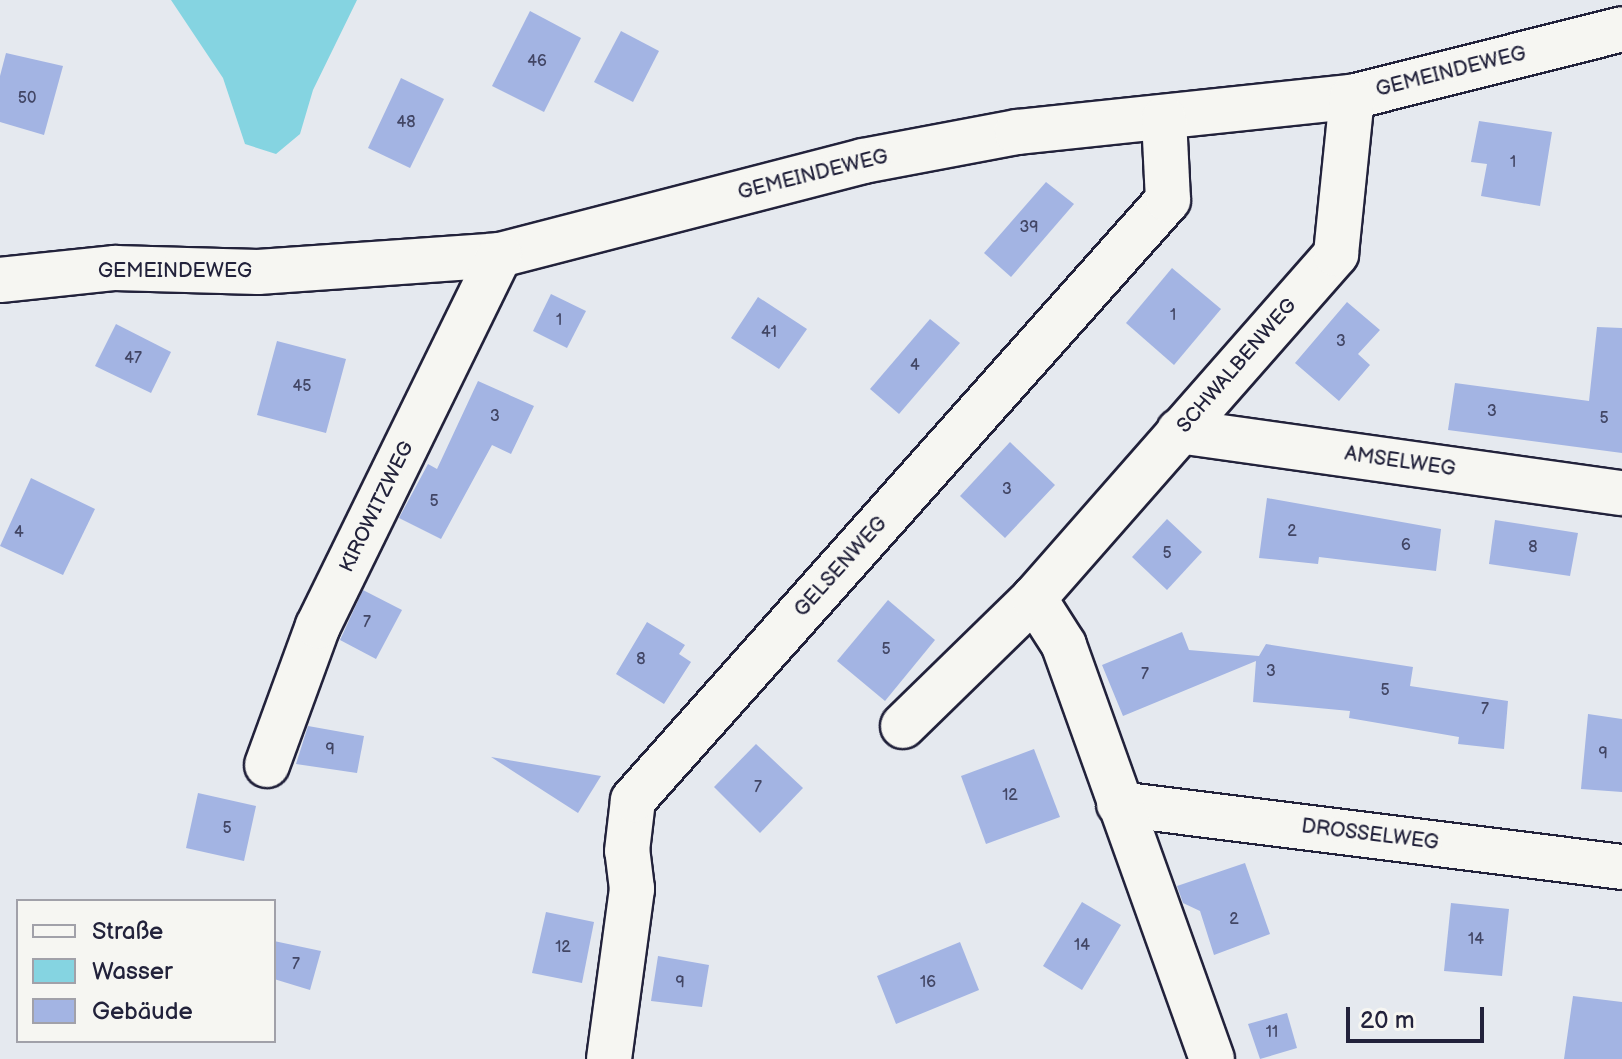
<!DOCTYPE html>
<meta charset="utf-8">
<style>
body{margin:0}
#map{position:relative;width:1622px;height:1059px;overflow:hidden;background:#e5e9ef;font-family:"Balsamiq Sans",sans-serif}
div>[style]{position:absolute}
.water>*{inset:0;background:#85d4e1}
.building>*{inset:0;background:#a3b4e3}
.roads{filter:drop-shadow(2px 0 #22223b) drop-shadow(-2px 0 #22223b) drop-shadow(0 2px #22223b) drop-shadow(0 -2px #22223b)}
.minor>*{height:44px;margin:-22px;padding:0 22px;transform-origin:22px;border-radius:22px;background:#f6f6f2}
span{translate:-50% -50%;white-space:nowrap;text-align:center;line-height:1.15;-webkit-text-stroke:8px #f6f6f2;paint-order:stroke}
.number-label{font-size:16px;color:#424665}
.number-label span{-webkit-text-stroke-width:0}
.street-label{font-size:20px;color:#22223b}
.legend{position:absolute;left:16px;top:899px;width:260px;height:144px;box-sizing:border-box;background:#f6f6f2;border:2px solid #a1a1a9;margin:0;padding:10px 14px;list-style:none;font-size:24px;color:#22223b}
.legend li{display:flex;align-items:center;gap:16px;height:40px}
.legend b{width:40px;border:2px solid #a1a1a9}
.scale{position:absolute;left:1346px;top:1007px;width:138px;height:36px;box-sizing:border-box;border:4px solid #22223b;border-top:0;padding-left:10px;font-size:24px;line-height:28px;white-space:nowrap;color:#22223b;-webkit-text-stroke:6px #f6f6f2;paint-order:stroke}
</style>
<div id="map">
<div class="water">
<div style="clip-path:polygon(171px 0,357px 0,313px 90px,300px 134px,276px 154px,245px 144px,223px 78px)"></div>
</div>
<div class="building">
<div style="clip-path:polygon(530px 11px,581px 38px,544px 112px,492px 86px)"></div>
<div style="clip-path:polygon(621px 31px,659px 51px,633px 102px,594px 82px)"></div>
<div style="clip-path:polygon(6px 53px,63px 66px,44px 135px,0 122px,0 76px)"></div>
<div style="clip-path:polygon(401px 78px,444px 99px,410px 168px,368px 148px)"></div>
<div style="clip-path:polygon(1479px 121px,1552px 132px,1540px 206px,1481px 196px,1487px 164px,1471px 162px)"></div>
<div style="clip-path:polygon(1046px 182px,1074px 204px,1011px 277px,984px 253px)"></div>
<div style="clip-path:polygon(1172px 268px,1221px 309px,1174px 365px,1126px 323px)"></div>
<div style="clip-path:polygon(551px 294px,586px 311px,567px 348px,533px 331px)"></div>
<div style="clip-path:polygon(758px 297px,807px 329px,779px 369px,731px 338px)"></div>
<div style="clip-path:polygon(1347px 302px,1380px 330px,1358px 354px,1370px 365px,1339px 401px,1295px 363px)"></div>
<div style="clip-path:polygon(930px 319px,960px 343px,899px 414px,870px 389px)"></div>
<div style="clip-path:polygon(116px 324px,171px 352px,151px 393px,95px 366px)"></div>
<div style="clip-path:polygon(1597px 327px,1622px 328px,1622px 453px,1448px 430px,1455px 383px,1589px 401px)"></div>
<div style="clip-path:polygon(277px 341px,346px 359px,326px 433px,257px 415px)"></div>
<div style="clip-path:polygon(478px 381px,534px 406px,511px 454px,492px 445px,441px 539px,399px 518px,428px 464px,437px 469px)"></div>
<div style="clip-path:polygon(1010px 442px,1055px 485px,1005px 538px,960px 496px)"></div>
<div style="clip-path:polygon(31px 478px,95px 509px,63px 575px,0 546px)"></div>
<div style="clip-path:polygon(1267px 498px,1441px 529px,1436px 571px,1319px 557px,1318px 564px,1259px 558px)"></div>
<div style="clip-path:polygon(1167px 519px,1202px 552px,1167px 590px,1132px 557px)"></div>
<div style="clip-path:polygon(1495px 520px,1578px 533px,1570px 576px,1489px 564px)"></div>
<div style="clip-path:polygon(363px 590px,402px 610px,376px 659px,340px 640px)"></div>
<div style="clip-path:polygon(888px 600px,935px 640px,885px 701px,837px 661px)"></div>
<div style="clip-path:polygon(647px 622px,685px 645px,679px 654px,691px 662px,664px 704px,616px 674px)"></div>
<div style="clip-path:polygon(1182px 632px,1189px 650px,1259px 656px,1266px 644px,1413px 667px,1410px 686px,1508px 701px,1504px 749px,1458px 744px,1459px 737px,1349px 718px,1350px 711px,1253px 702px,1256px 661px,1123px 716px,1102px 665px)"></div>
<div style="clip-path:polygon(1588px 714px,1622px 719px,1622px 792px,1581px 789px)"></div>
<div style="clip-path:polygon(308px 726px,364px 736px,357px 773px,296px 764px)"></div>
<div style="clip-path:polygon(756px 744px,803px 788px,760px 833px,714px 787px)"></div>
<div style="clip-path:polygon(1034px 749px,1060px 817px,986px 844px,961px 776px)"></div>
<div style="clip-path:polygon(491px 757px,601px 776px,578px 813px)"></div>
<div style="clip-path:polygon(198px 793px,256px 806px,244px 861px,186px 848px)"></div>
<div style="clip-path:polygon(1245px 863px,1270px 934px,1214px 955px,1200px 911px,1183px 903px,1177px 886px)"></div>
<div style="clip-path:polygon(1082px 902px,1121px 925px,1082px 990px,1043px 966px)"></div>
<div style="clip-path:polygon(1451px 903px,1509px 909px,1502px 976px,1444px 971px)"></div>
<div style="clip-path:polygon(546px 912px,594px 922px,582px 983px,532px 973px)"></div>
<div style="clip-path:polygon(274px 941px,321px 951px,310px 990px,274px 979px)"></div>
<div style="clip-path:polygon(960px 942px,979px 990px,896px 1024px,877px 976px)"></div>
<div style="clip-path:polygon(658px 956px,709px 965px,702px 1007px,651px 1001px)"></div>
<div style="clip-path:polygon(1573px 996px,1622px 1002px,1622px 1059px,1564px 1059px)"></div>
<div style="clip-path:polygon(1287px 1013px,1297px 1048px,1260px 1059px,1248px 1024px)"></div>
</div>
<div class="roads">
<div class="minor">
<div style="left:0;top:280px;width:116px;rotate:-6deg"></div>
<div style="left:115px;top:268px;width:143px;rotate:1.6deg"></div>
<div style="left:258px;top:272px;width:243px;rotate:-4deg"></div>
<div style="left:500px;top:255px;width:375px;rotate:-14.5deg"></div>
<div style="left:863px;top:161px;width:157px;rotate:-10.7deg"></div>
<div style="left:1017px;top:132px;width:337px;rotate:-6deg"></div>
<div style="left:1352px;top:97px;width:278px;rotate:-14.1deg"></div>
<div style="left:1179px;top:431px;width:447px;rotate:8deg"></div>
<div style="left:903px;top:726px;width:183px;rotate:-44.3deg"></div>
<div style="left:267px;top:765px;width:148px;rotate:-69.9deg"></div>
<div style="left:318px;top:626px;width:413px;rotate:-63.9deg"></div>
<div style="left:1119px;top:804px;width:507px;rotate:7.14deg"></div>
<div style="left:609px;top:1059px;width:172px;rotate:-82.3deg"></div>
<div style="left:632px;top:889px;width:38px;rotate:-97deg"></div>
<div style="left:627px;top:851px;width:51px;rotate:-83.3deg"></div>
<div style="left:633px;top:800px;width:804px;rotate:-48.28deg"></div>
<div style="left:1168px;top:200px;width:81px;rotate:-92.8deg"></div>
<div style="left:1212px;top:1059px;width:440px;rotate:-109.7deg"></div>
<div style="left:1064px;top:645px;width:56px;rotate:-122.6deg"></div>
<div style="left:1034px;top:598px;width:458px;rotate:-48.7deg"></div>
<div style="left:1336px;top:254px;width:158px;rotate:-84.2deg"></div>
</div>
</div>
<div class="number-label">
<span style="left:537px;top:62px">46</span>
<span style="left:27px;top:99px">50</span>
<span style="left:406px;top:123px">48</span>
<span style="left:1513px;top:163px">1</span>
<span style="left:1029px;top:228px">39</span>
<span style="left:1173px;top:316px">1</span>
<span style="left:559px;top:321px">1</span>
<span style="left:769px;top:333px">41</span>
<span style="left:1341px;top:342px">3</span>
<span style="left:133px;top:359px">47</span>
<span style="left:915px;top:366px">4</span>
<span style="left:302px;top:387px">45</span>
<span style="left:1492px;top:412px">3</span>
<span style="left:495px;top:417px">3</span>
<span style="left:1604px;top:419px">5</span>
<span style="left:1007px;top:490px">3</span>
<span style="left:434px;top:502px">5</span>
<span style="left:1292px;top:532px">2</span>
<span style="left:19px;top:533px">4</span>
<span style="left:1406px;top:546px">6</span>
<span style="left:1533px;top:548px">8</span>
<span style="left:1167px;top:554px">5</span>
<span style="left:367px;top:623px">7</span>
<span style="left:886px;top:650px">5</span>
<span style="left:641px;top:660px">8</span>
<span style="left:1271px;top:672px">3</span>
<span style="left:1145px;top:675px">7</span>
<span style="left:1385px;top:691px">5</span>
<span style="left:1485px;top:710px">7</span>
<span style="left:330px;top:750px">9</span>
<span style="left:1603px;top:754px">9</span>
<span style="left:758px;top:788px">7</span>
<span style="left:1010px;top:796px">12</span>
<span style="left:227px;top:829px">5</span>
<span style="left:1234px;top:920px">2</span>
<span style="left:1476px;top:940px">14</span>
<span style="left:1082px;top:946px">14</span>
<span style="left:563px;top:948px">12</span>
<span style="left:296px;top:965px">7</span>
<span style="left:680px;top:983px">9</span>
<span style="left:928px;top:983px">16</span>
<span style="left:1272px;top:1033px">11</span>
</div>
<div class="street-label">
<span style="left:1451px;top:72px;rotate:-14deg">GEMEINDEWEG</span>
<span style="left:813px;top:175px;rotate:-14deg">GEMEINDEWEG</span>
<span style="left:175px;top:271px">GEMEINDEWEG</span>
<span style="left:1237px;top:366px;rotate:-49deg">SCHWALBENWEG</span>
<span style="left:1400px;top:462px;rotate:8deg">AMSELWEG</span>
<span style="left:377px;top:507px;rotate:-64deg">KIROWITZWEG</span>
<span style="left:841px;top:567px;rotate:-48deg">GELSENWEG</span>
<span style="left:1370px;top:835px;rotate:7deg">DROSSELWEG</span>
</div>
<ul class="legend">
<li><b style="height:10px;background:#f6f6f2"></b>Straße</li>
<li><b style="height:22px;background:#85d4e1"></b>Wasser</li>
<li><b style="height:22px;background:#a3b4e3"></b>Gebäude</li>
</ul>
<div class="scale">20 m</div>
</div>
